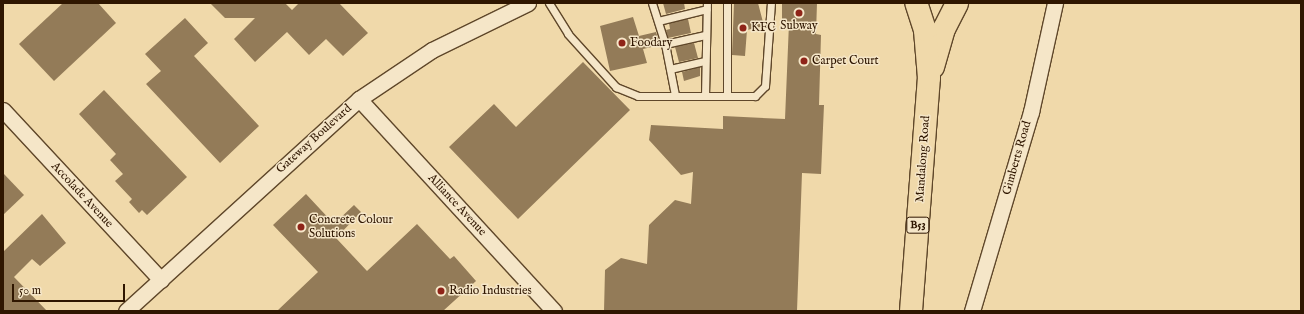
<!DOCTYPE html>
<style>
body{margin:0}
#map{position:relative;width:1304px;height:314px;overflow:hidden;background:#f0d9aa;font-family:"IM FELL English",serif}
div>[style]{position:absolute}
.building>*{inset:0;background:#937b58}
.roads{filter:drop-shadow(1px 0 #5f472a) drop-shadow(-1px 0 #5f472a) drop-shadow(0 1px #5f472a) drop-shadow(0 -1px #5f472a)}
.service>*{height:7px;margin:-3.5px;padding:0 3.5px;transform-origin:3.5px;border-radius:3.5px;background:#f5e6c8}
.minor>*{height:15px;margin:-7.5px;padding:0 7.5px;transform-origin:7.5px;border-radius:7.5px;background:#f5e6c8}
.primary>*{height:22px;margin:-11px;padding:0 11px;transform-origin:11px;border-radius:11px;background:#f0d9aa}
.dots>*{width:11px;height:11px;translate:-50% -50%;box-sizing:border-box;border:2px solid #f5e6c8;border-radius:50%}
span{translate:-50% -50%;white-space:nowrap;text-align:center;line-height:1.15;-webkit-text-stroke:3px #f5e6c8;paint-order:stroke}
.shield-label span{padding:1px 3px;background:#f5e6c8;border:1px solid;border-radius:3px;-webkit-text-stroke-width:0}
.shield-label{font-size:11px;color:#2f1600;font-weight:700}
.poi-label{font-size:12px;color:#2f1600}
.left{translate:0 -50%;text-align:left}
.street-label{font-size:12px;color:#2f1600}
.frame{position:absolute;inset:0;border:4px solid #2f1600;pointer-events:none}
.scale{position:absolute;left:12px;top:284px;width:113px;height:18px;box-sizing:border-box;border:2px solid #2f1600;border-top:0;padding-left:5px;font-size:12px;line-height:14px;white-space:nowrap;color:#2f1600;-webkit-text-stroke:3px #f5e6c8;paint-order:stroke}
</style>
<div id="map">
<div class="building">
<div style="clip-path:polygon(63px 3px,98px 3px,116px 23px,54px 81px,19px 44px)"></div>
<div style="clip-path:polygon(210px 3px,285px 3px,292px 10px,299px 3px,339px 3px,368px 33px,343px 56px,326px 39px,309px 55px,287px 32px,255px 62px,234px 39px,255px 18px,225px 18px)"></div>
<div style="clip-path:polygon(663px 3px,684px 3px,685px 9px,666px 14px)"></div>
<div style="clip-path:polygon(734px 3px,758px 3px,764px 26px,747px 30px,745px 56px,732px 55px)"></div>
<div style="clip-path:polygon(782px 3px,817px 3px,816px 34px,821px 35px,819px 105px,824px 105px,821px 174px,802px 173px,797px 311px,604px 311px,605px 270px,621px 258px,647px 264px,649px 225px,675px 200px,691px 204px,693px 172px,681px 175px,649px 140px,651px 125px,723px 129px,723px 116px,785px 119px,789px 23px,782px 23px)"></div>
<div style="clip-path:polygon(633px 17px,639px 36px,656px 32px,660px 45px,643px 49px,647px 63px,610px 71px,600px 26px)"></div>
<div style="clip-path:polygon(185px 18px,208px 43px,194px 56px,259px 126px,220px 163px,146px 84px,161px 71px,145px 54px)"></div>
<div style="clip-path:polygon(688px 19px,691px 33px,668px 38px,666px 30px,670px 29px,669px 23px)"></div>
<div style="clip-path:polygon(694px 43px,698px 58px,679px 62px,675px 47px)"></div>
<div style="clip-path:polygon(583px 62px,630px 110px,518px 219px,449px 147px,494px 104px,516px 127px)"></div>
<div style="clip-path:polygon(700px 67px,700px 76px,684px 81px,682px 72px)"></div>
<div style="clip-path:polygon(104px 90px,187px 177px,147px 215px,142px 210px,139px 213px,129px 202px,132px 199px,115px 181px,123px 174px,110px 160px,116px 154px,79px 114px)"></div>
<div style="clip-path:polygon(3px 173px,24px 195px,3px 215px)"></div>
<div style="clip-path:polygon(306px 194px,334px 224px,354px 205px,361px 212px,336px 238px,367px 271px,417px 224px,450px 259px,454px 256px,476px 281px,443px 311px,277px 311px,318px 272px,273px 225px)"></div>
<div style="clip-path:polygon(42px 214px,66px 243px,40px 266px,32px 259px,14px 277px,47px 311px,3px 311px,3px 252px)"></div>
</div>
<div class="roads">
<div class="service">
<div style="left:549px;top:3px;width:36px;rotate:58deg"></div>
<div style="left:568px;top:34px;width:72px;rotate:47.8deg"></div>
<div style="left:616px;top:87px;width:24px;rotate:22deg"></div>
<div style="left:638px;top:96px;width:117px"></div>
<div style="left:755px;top:96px;width:14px;rotate:-45deg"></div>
<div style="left:765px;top:86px;width:83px;rotate:-85.9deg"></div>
<div style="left:652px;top:3px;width:43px;rotate:72.4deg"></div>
<div style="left:665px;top:44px;width:52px;rotate:78.9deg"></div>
<div style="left:658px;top:21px;width:50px;rotate:-13.8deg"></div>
<div style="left:665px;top:44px;width:41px;rotate:-12.7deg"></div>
<div style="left:670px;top:69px;width:36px;rotate:-13deg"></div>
<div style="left:705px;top:96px;width:93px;rotate:-88.8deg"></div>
<div style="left:727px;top:96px;width:93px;rotate:-90deg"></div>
</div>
<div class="minor">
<div style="left:359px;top:99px;width:288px;rotate:47.4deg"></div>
<div style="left:3px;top:110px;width:232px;rotate:47.1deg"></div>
<div style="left:126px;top:311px;width:315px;rotate:-42.3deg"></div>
<div style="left:359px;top:99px;width:88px;rotate:-33.9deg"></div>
<div style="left:432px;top:50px;width:107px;rotate:-26.1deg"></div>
<div style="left:972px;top:311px;width:208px;rotate:-73.5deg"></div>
<div style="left:1031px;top:112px;width:112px;rotate:-77.6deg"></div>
</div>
<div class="primary">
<div style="left:933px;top:67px;width:40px;rotate:-74deg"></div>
<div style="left:944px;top:29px;width:29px;rotate:-63deg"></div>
<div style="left:911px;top:311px;width:234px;rotate:-85.6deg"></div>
<div style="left:929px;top:78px;width:48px;rotate:-94.8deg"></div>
<div style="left:925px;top:30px;width:28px;rotate:-108deg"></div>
</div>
</div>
<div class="dots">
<div style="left:799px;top:13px;background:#8f2418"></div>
<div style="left:743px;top:28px;background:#8f2418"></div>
<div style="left:622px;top:43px;background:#8f2418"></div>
<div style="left:804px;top:61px;background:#8f2418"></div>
<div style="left:301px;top:227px;background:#8f2418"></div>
<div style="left:441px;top:291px;background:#8f2418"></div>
</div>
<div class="shield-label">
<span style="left:918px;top:225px">B53</span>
</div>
<div class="poi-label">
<span style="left:799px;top:26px">Subway</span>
<span class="left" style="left:751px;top:28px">KFC</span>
<span class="left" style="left:630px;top:43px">Foodary</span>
<span class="left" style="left:812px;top:61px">Carpet Court</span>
<span class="left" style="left:309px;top:227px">Concrete Colour<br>Solutions</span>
<span class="left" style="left:449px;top:291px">Radio Industries</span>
</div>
<div class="street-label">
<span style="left:314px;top:139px;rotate:-42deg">Gateway Boulevard</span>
<span style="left:1017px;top:158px;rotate:-74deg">Gimberts Road</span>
<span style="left:923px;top:159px;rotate:-86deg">Mandalong Road</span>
<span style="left:82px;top:195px;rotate:47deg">Accolade Avenue</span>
<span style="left:457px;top:205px;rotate:47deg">Alliance Avenue</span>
</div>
<div class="frame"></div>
<div class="scale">50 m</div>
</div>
